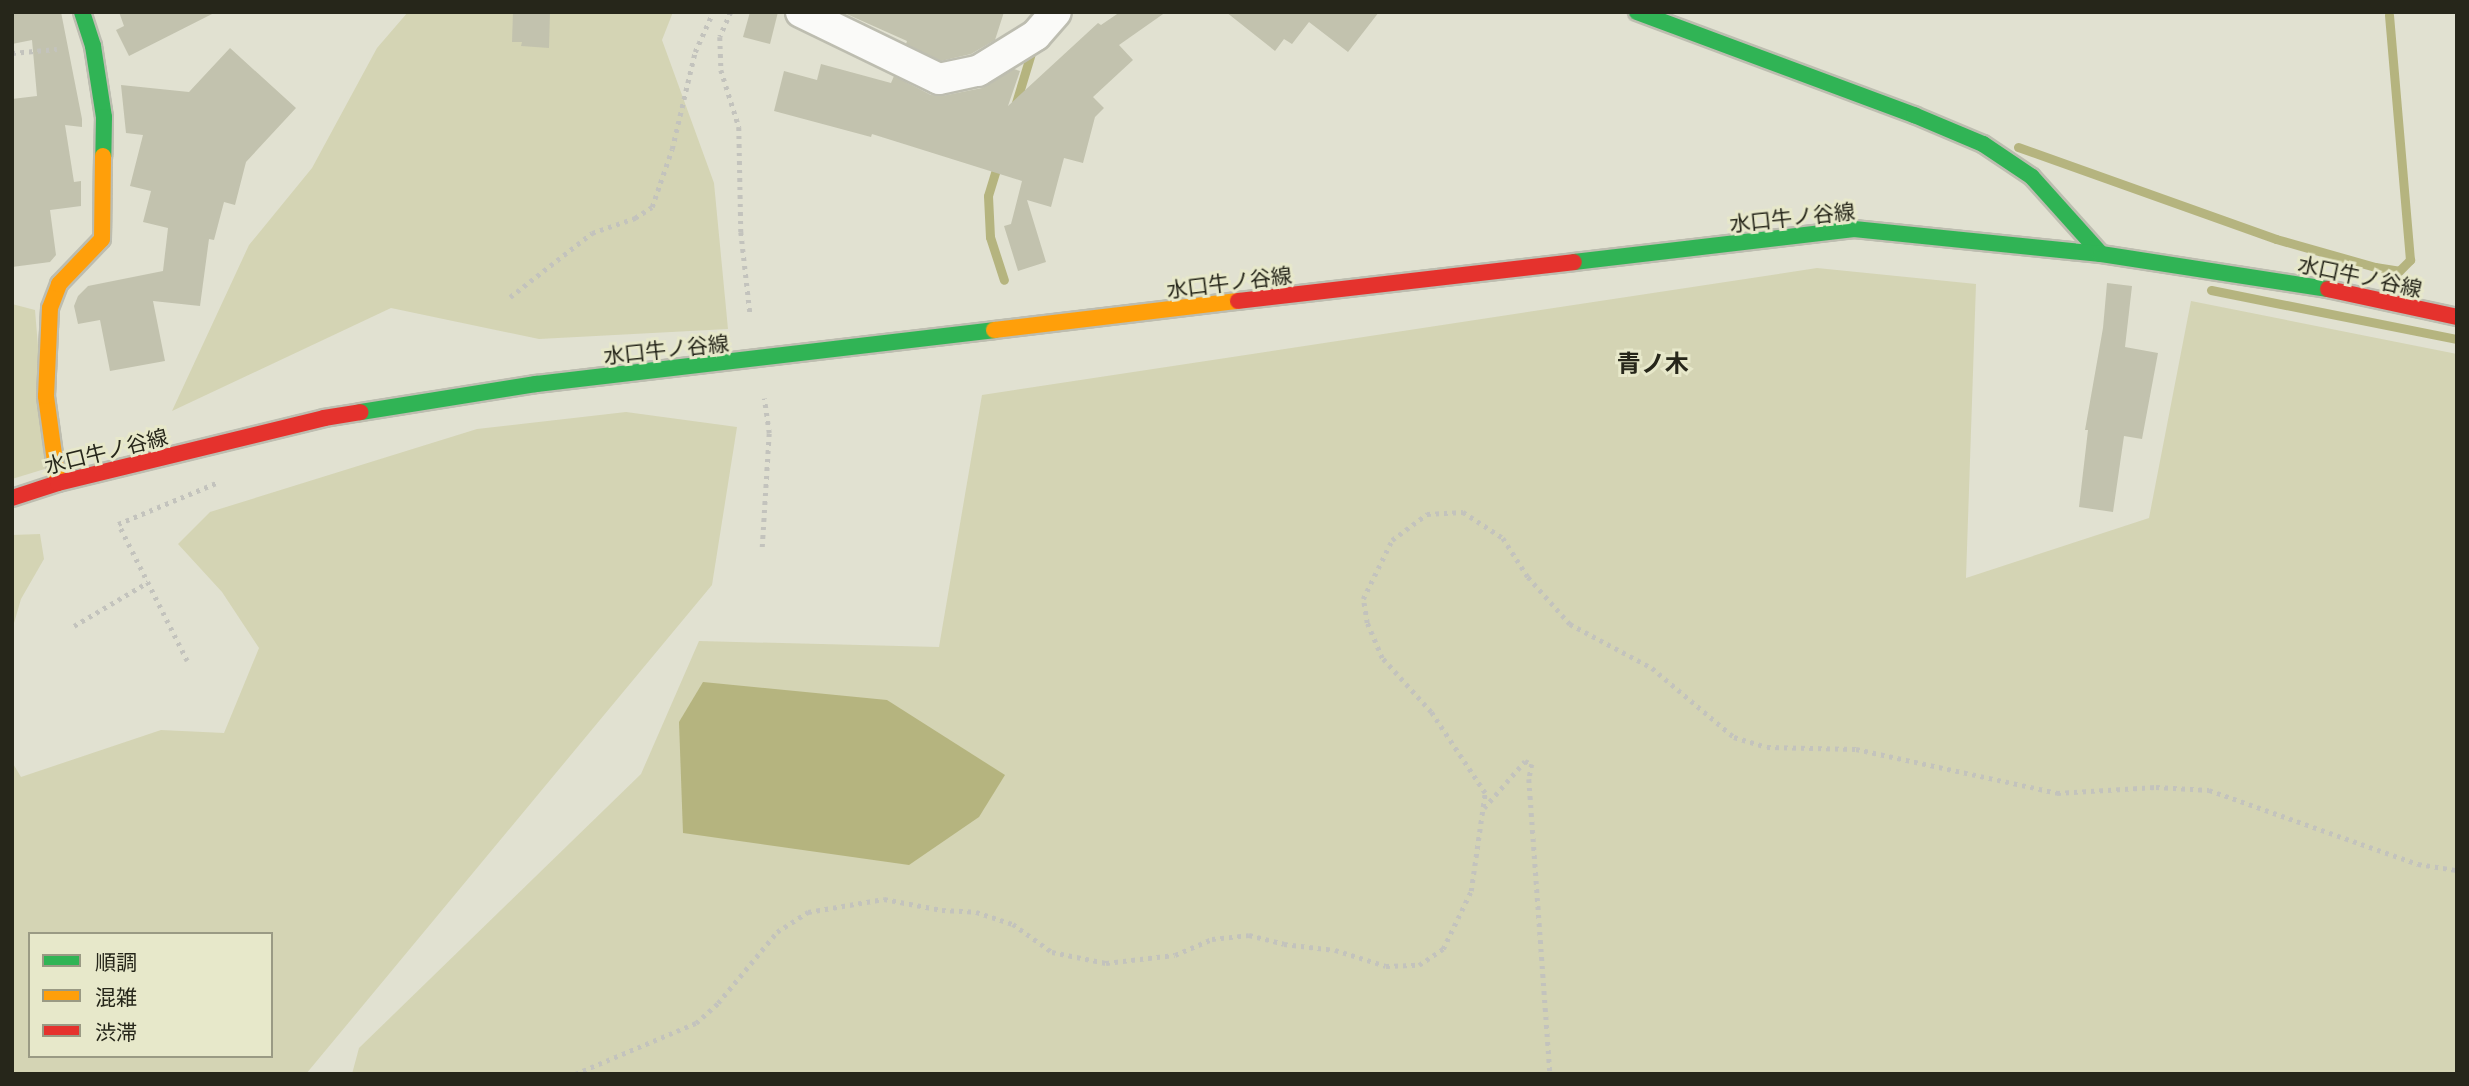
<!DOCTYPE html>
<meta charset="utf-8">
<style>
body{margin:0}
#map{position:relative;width:2469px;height:1086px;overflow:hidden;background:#e1e1d1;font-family:"Open Sans","Noto Sans JP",sans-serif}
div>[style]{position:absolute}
.green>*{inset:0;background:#d4d4b4}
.water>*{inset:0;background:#b5b47f}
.stream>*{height:9px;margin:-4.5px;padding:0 4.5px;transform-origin:4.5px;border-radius:4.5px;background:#b5b47f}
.building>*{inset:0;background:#c2c2ae}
.path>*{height:4.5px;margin-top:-2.25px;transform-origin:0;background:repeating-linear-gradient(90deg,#c3c3bd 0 3.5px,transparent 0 8.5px)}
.roads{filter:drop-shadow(2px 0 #bdbdb0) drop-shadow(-2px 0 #bdbdb0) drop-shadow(0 2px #bdbdb0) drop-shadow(0 -2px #bdbdb0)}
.street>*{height:30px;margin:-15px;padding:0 15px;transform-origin:15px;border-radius:15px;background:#fafaf8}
.fast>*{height:16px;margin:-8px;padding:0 8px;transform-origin:8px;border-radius:8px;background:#30b455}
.slow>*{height:16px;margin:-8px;padding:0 8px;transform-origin:8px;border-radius:8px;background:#ff9f0a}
.jam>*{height:16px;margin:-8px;padding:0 8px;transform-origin:8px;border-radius:8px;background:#e5322d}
span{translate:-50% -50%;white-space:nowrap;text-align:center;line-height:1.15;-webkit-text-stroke:6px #e7e8ca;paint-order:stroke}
.street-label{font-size:21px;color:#26261a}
.quarter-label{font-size:24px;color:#26261a;font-weight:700}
.frame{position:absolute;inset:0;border:14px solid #26261a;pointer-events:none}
.legend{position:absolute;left:28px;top:932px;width:245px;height:126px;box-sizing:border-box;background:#e7e8ca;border:2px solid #9a9a84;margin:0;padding:9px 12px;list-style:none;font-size:21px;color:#26261a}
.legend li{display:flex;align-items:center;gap:14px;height:35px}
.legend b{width:35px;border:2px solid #9a9a84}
</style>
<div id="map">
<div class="green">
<div style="clip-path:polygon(408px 12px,673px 12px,662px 40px,714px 183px,728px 329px,539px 339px,391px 308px,172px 411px,249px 245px,312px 168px,377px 48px)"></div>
<div style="clip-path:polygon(1817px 268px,1976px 284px,1966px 578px,2149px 518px,2191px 301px,2457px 354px,2457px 1074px,352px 1074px,359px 1048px,641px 774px,699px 641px,939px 647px,982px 395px)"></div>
<div style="clip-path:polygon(12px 304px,35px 310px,48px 468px,12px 479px)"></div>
<div style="clip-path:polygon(evenodd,626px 412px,737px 427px,712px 585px,306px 1074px,12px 1074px,12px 762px,21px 777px,161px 730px,224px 733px,259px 648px,222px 592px,178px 544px,210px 512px,477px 429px,626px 412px,30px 934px,271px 934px,271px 1056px,30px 1056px,30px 934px)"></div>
<div style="clip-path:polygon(40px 534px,44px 559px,21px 599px,12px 630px,12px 535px)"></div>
</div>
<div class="water">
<div style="clip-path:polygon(703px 682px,887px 700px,1005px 775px,979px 817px,909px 865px,683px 833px,679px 722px)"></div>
</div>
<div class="stream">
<div style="left:1015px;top:106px;width:55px;rotate:-73.2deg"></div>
<div style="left:2018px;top:147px;width:274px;rotate:19.6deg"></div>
<div style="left:2276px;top:239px;width:103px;rotate:15.8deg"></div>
<div style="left:2375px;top:267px;width:24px;rotate:9deg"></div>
<div style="left:2399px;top:271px;width:16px;rotate:-45deg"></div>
<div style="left:2410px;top:260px;width:246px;rotate:-94.9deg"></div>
<div style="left:998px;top:163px;width:34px;rotate:107deg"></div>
<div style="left:988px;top:196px;width:41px;rotate:87.2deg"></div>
<div style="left:990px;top:237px;width:45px;rotate:72deg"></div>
<div style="left:2211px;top:290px;width:251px;rotate:11.3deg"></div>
</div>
<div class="building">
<div style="clip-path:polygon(12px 12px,61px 12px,82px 119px,82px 127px,65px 125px,74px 182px,81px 181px,81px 206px,50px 210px,56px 255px,50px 262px,12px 267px,12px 99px,37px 96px,32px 40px,12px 44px)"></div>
<div style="clip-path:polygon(119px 12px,216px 12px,129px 56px,116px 30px,124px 26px)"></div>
<div style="clip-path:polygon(513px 12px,550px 12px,549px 48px,521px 46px,522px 42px,512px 42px)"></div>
<div style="clip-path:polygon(750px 12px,778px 12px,770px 44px,743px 37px)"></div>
<div style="clip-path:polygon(842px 12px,1004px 12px,995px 40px,971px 54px,941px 61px,906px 44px,907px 41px)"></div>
<div style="clip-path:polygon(1120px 12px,1166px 12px,1119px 45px,1133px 60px,1093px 97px,1104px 108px,1095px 117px,1083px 163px,1064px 158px,1051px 207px,1027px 200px,1046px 262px,1018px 271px,1004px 226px,1011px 224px,1022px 181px,872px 134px,871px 137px,774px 111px,784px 71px,817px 80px,821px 64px,891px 83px,894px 76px,931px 95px,942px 96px,982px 88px,1014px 69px,1020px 71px,1008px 106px,1098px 23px,1101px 25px)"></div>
<div style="clip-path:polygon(1226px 12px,1379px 12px,1348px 52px,1309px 22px,1292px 44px,1284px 39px,1275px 51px)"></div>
<div style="clip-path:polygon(230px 48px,296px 108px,246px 162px,235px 205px,224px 202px,214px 240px,209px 239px,200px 306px,153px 301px,165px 361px,110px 371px,100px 320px,78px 324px,74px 306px,78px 296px,88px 286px,163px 271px,168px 228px,143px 222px,151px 191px,130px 186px,143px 135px,126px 133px,121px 85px,189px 92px)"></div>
<div style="clip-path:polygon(2107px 283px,2132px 286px,2125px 347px,2158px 353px,2142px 439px,2124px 436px,2113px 512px,2079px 507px,2088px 430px,2085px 430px,2103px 328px)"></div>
</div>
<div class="path">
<div style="left:731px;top:12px;width:27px;rotate:114deg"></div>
<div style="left:720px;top:37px;width:33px;rotate:88deg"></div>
<div style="left:721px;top:70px;width:60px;rotate:72.5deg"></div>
<div style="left:739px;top:127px;width:105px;rotate:88.9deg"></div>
<div style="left:741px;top:232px;width:81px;rotate:83.6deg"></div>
<div style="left:12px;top:53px;width:45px;rotate:-5.1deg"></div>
<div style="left:510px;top:297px;width:104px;rotate:-38deg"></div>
<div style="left:592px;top:233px;width:46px;rotate:-19.2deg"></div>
<div style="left:635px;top:218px;width:20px;rotate:-33deg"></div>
<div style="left:652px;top:207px;width:61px;rotate:-71deg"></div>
<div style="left:672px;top:149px;width:100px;rotate:-76.7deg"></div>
<div style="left:695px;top:52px;width:44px;rotate:-65.8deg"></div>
<div style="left:762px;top:547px;width:114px;rotate:-86.5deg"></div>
<div style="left:769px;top:433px;width:35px;rotate:-98deg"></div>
<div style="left:74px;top:626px;width:86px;rotate:-30.7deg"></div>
<div style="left:187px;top:661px;width:153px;rotate:-116.7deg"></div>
<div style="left:118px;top:524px;width:106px;rotate:-22.7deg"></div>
<div style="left:1484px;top:808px;width:62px;rotate:-48.9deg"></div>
<div style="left:1525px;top:761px;width:8px;rotate:23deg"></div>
<div style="left:1532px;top:764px;width:15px;rotate:101deg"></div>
<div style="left:1529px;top:779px;width:296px;rotate:85.9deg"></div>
<div style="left:575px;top:1074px;width:131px;rotate:-22.9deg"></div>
<div style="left:696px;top:1023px;width:30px;rotate:-42deg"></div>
<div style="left:718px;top:1003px;width:92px;rotate:-50.3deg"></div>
<div style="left:777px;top:932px;width:37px;rotate:-33deg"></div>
<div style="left:808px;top:912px;width:77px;rotate:-9.7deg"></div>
<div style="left:884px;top:899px;width:59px;rotate:10.7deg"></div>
<div style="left:942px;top:910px;width:34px;rotate:3deg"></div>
<div style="left:976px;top:912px;width:39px;rotate:18deg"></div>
<div style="left:1013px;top:924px;width:48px;rotate:35.7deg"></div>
<div style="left:1052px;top:952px;width:55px;rotate:11.5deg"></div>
<div style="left:1106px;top:963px;width:69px;rotate:-6.6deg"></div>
<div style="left:1175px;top:955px;width:40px;rotate:-23.4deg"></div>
<div style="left:1212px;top:939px;width:37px;rotate:-6deg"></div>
<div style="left:1249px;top:935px;width:36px;rotate:14deg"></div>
<div style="left:1284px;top:944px;width:51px;rotate:6.7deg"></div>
<div style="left:1335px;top:950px;width:53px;rotate:17.4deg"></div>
<div style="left:1386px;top:966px;width:33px;rotate:-2deg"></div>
<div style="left:1419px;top:965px;width:29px;rotate:-34deg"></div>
<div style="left:1443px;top:949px;width:64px;rotate:-64.2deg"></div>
<div style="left:1471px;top:891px;width:99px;rotate:-81.9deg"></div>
<div style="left:1485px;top:793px;width:97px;rotate:-123.7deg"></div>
<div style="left:1431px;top:712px;width:73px;rotate:-132.2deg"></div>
<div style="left:1382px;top:658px;width:38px;rotate:-113deg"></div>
<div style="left:1367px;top:623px;width:24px;rotate:-99deg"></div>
<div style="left:1363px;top:599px;width:66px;rotate:-63.8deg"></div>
<div style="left:1392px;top:540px;width:44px;rotate:-36.6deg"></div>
<div style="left:1427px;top:514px;width:36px;rotate:-3deg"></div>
<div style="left:1463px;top:512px;width:48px;rotate:33deg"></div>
<div style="left:1503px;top:538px;width:46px;rotate:57.3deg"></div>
<div style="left:1528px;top:577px;width:63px;rotate:48.2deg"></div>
<div style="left:1570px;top:624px;width:93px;rotate:28.2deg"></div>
<div style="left:1652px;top:668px;width:107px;rotate:40.1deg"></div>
<div style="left:1734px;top:737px;width:34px;rotate:17deg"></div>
<div style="left:1767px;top:747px;width:89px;rotate:1.3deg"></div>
<div style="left:1856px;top:749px;width:206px;rotate:12.3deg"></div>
<div style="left:2057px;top:793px;width:99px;rotate:-3.5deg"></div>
<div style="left:2156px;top:787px;width:53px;rotate:3.2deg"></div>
<div style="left:2209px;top:790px;width:222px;rotate:19.5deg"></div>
<div style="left:2418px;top:864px;width:39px;rotate:9deg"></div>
</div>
<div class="roads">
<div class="street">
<div style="left:801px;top:12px;width:153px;rotate:25.9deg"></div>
<div style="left:939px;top:79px;width:40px;rotate:-12deg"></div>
<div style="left:978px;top:71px;width:68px;rotate:-31.8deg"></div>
<div style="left:1036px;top:35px;width:30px;rotate:-49deg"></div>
</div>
<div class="fast">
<div style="left:82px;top:12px;width:36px;rotate:72deg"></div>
<div style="left:93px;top:46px;width:72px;rotate:81.2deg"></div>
<div style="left:104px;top:117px;width:39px;rotate:91deg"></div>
<div style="left:1637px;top:12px;width:296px;rotate:20.4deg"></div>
<div style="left:1914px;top:115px;width:75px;rotate:22.8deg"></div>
<div style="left:1983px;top:144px;width:59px;rotate:34deg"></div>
<div style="left:2032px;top:177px;width:103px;rotate:48.1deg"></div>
<div style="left:1574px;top:262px;width:282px;rotate:-6.7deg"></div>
<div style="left:1854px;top:229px;width:248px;rotate:5.8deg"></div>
<div style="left:2101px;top:254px;width:230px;rotate:8.8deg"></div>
<div style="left:361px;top:412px;width:177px;rotate:-9.1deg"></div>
<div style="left:536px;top:384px;width:461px;rotate:-6.7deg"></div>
</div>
<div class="slow">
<div style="left:994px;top:330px;width:246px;rotate:-6.8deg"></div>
<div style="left:58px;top:483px;width:88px;rotate:-97.9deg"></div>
<div style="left:46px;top:396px;width:88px;rotate:-87.4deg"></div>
<div style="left:50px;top:308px;width:26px;rotate:-69deg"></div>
<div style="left:59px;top:284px;width:62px;rotate:-46.3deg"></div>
<div style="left:102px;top:239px;width:83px;rotate:-89.3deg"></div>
</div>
<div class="jam">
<div style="left:2328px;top:289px;width:132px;rotate:12.2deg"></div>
<div style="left:1238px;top:301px;width:338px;rotate:-6.6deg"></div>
<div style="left:12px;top:498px;width:48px;rotate:-18.1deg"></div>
<div style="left:58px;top:483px;width:274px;rotate:-13.7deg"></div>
<div style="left:324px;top:418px;width:37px;rotate:-9deg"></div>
</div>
</div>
<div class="street-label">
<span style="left:1792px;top:217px;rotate:-6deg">水口牛ノ谷線</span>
<span style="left:2360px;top:276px;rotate:12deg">水口牛ノ谷線</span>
<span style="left:1229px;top:282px;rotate:-7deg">水口牛ノ谷線</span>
<span style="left:666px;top:349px;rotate:-6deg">水口牛ノ谷線</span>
<span style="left:106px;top:451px;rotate:-14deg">水口牛ノ谷線</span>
</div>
<div class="quarter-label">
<span style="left:1653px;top:363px">青ノ木</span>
</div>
<div class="frame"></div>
<ul class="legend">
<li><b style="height:9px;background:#30b455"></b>順調</li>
<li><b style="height:9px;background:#ff9f0a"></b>混雑</li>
<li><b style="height:9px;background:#e5322d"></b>渋滞</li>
</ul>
</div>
